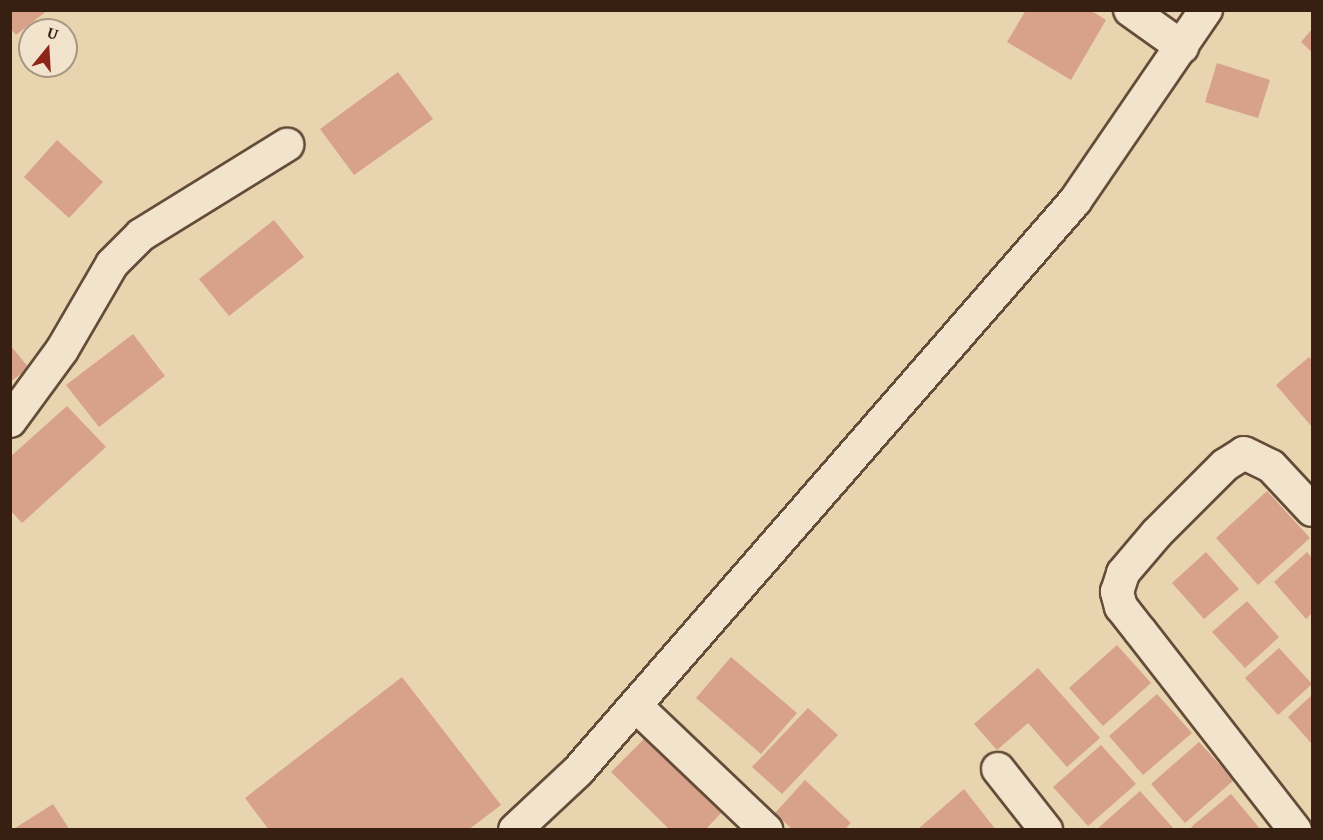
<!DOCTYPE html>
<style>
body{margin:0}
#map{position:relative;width:1323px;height:840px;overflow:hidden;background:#e9d4b0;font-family:"Gentium Book Plus",serif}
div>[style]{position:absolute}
.building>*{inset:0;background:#d7a18a}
.roads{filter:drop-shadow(2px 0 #644c39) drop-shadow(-2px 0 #644c39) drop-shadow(0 2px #644c39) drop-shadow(0 -2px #644c39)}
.minor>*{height:32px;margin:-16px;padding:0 16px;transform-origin:16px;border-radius:16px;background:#f1e3cc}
span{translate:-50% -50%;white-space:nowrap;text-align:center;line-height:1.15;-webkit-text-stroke:4.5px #f1e3cc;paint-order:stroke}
.frame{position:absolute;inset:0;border:12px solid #371f11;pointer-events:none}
.north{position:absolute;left:18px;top:18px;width:60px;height:60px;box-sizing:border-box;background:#f1e3cc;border:2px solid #a79581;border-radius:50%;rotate:18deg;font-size:16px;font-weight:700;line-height:24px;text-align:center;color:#371f11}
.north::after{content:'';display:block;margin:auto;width:21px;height:27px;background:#8f2418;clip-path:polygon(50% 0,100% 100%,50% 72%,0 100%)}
</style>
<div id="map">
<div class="building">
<div style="clip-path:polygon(10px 10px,48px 10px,16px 35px,10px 28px)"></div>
<div style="clip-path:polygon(1026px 10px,1090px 10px,1106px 20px,1071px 80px,1007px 42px)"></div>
<div style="clip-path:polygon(1312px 29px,1312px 52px,1301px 42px)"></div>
<div style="clip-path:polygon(1217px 63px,1270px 80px,1258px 118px,1205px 102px)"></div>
<div style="clip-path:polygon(398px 72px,433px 119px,354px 175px,320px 129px)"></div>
<div style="clip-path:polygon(57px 140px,103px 182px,69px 218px,24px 177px)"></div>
<div style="clip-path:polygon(274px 220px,304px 257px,229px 316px,199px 279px)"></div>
<div style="clip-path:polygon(133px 334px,165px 376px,99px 427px,66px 385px)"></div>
<div style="clip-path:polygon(10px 345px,29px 368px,10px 382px)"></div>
<div style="clip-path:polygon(1309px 357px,1312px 360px,1312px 427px,1276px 385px)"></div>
<div style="clip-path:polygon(67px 406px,106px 447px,22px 523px,10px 510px,10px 457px)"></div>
<div style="clip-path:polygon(1267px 491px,1310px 538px,1258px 585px,1216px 538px)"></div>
<div style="clip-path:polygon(1206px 552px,1239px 589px,1204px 619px,1172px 583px)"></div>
<div style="clip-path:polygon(1307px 552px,1312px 558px,1312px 613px,1306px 619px,1274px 582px)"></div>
<div style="clip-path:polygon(1247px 601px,1279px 637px,1245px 668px,1212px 632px)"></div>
<div style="clip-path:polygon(1117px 645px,1151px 683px,1103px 726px,1069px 688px)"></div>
<div style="clip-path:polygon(1279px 648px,1312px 684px,1278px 715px,1245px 678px)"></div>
<div style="clip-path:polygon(731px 657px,797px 713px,761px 754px,696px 698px)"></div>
<div style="clip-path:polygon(1038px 668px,1100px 738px,1067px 767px,1028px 723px,997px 750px,974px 724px)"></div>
<div style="clip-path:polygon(402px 677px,501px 805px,468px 830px,269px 830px,245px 798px)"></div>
<div style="clip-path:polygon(1157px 694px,1192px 733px,1143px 775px,1109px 736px)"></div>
<div style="clip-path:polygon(1312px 695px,1312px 744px,1288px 717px)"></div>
<div style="clip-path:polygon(808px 708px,838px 735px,782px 794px,752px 767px)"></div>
<div style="clip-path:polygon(649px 734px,726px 808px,705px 830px,670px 830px,611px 772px)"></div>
<div style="clip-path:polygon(1199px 742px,1234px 780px,1185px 823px,1151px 784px)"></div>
<div style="clip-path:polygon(1101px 745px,1136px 784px,1088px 826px,1053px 787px)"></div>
<div style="clip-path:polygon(805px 780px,851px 823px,844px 830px,793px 830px,775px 813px)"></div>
<div style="clip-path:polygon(964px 789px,996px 830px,917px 830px)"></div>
<div style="clip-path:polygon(1140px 791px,1175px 830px,1096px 830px)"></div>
<div style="clip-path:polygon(1231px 794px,1261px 830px,1194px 830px,1191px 827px)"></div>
<div style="clip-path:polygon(53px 804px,70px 830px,12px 830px)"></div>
</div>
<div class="roads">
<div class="minor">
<div style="left:1130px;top:10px;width:64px;rotate:35.4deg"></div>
<div style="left:10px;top:421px;width:88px;rotate:-53.8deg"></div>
<div style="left:62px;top:350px;width:99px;rotate:-59.8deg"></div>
<div style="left:112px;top:264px;width:41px;rotate:-45deg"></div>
<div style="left:141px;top:235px;width:172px;rotate:-31.7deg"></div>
<div style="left:636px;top:706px;width:180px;rotate:43.6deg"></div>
<div style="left:998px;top:769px;width:78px;rotate:51.8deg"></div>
<div style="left:515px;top:830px;width:86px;rotate:-43.1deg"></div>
<div style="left:578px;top:771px;width:756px;rotate:-48.91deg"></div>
<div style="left:1075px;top:201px;width:232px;rotate:-55.6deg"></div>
<div style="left:1295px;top:830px;width:252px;rotate:-127.9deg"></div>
<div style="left:1140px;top:631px;width:31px;rotate:-128deg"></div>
<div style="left:1121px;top:607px;width:16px;rotate:-105deg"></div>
<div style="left:1117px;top:592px;width:20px;rotate:-72deg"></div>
<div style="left:1123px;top:573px;width:52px;rotate:-49.6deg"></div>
<div style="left:1157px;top:533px;width:96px;rotate:-45deg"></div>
<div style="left:1225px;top:465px;width:22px;rotate:-32deg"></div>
<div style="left:1244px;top:453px;width:30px;rotate:26deg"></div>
<div style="left:1271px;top:466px;width:60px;rotate:47deg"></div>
</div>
</div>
<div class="frame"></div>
<div class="north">U</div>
</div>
